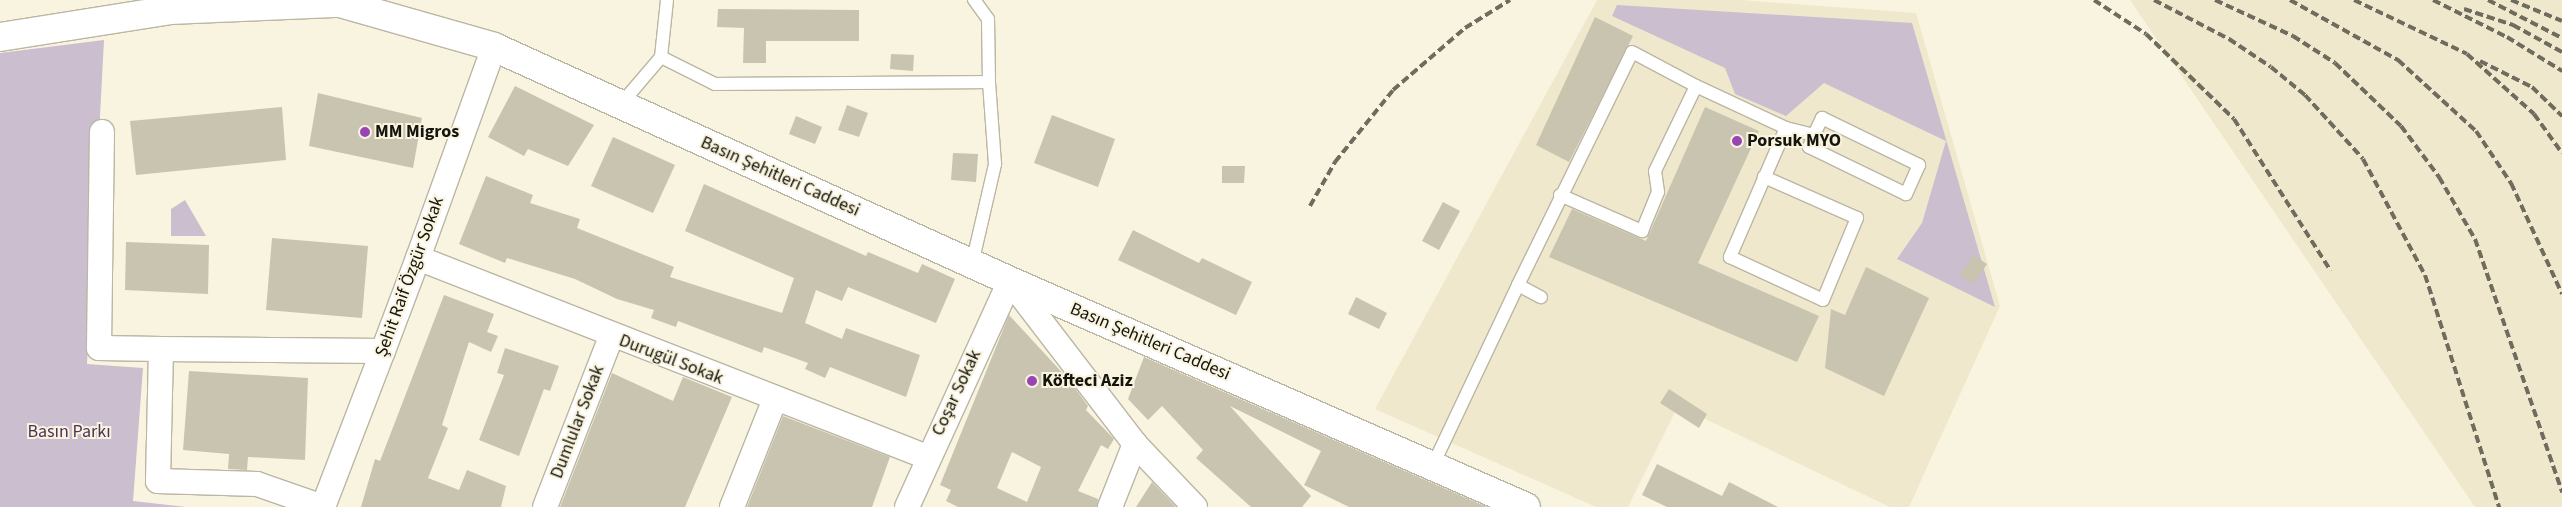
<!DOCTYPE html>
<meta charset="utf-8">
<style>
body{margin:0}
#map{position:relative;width:2562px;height:507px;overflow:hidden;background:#f9f4df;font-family:"Source Sans 3",sans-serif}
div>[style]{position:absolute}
.built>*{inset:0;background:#efe8cc}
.green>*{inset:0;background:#cabecf}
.building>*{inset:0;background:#c8c4b0}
.roads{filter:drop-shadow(1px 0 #bbb6a3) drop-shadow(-1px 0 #bbb6a3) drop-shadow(0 1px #bbb6a3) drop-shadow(0 -1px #bbb6a3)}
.lane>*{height:12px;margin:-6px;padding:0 6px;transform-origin:6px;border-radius:6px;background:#fff}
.street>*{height:24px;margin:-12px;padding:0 12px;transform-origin:12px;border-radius:12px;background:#fff}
.secondary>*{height:28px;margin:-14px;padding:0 14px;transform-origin:14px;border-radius:14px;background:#fff}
.rail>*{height:4px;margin-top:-2px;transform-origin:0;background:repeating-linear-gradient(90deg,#6f6c5f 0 8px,transparent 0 12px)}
.dots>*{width:14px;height:14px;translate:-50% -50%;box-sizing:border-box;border:2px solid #f9f4df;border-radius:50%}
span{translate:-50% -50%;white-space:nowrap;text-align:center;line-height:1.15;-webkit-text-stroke:4px #f9f4df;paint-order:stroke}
.poi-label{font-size:18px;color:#15140d;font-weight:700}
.left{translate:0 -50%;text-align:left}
.street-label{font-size:18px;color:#15140d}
.park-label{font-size:18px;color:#4f3159}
</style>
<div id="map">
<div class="built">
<div style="clip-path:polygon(1597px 0,1741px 0,1916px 13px,2000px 306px,1909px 507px,1890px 507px,1678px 406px,1628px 507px,1596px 507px,1375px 409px)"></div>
<div style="clip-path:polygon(2130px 0,2562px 0,2562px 507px,2475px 507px)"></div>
</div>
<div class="green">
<div style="clip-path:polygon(1617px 5px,1912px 23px,1995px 307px,1897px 259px,1922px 223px,1946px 141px,1824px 83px,1786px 116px,1735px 94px,1725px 68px,1612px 16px)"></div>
<div style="clip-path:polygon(104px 40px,87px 364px,143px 368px,133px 501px,186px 507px,0 507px,0 53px)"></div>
<div style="clip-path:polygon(185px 200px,206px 236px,171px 236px,171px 209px)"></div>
</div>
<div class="building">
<div style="clip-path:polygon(718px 9px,859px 10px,859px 41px,766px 41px,766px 63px,743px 63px,744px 28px,717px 27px)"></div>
<div style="clip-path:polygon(1595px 17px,1633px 36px,1569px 162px,1536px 145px)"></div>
<div style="clip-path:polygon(891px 54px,914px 55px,913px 71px,890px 69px)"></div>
<div style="clip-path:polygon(515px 86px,594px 125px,568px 166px,528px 149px,524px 156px,488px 137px)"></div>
<div style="clip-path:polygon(318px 93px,422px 118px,413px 168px,309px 146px)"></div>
<div style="clip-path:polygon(847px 105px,868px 113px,859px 137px,838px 130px)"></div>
<div style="clip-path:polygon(282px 107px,286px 160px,136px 175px,130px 121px)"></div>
<div style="clip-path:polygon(1705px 107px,1759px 131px,1698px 263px,1819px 316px,1797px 362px,1549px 257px,1572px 209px,1646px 241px)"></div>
<div style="clip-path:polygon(1052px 115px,1115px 139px,1098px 187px,1034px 163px)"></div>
<div style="clip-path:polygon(796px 116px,822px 127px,815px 144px,789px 134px)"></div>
<div style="clip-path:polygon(613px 137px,675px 165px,653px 213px,591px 186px)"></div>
<div style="clip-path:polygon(953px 153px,978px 154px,976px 182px,951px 180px)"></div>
<div style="clip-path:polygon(1222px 166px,1245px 166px,1244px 183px,1222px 183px)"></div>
<div style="clip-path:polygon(486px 176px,533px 195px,530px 203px,580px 219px,577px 228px,674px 267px,670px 277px,782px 313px,794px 278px,685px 231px,704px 184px,866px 256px,868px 252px,918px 273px,922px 264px,955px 279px,936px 323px,848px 287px,842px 301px,816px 290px,805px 323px,842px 339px,846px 328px,920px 355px,906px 397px,830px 367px,825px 378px,805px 369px,808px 363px,764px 347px,762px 353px,678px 321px,676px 327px,651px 318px,654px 310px,617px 299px,575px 279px,507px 258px,505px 263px,459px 244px)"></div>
<div style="clip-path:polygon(1443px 202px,1460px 211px,1439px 250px,1422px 241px)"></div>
<div style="clip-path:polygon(1133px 230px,1199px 263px,1202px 258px,1252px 282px,1236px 315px,1118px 260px)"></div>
<div style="clip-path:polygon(272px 238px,368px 246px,362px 318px,266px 310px)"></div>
<div style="clip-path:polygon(126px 242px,209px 245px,208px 294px,125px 290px)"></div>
<div style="clip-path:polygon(1973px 255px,1987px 264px,1974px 284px,1960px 276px)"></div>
<div style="clip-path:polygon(1866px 267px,1929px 298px,1884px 396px,1825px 368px,1831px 309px,1845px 315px)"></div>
<div style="clip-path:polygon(444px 295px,494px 314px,487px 332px,498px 336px,491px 352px,469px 342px,442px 425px,448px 428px,428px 478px,459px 490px,467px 470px,506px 486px,501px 507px,361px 507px,375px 459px,380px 461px)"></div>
<div style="clip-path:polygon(1356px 297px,1387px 313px,1379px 329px,1348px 314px)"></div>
<div style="clip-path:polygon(evenodd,1009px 315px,1069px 380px,1088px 406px,1086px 410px,1114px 439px,1108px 449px,1101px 445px,1078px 491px,1098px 499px,1097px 507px,958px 507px,946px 501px,951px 490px,940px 485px,1009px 315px,1012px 452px,1041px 467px,1027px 502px,997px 488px,1012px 452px)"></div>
<div style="clip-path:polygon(505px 348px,559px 366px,550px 391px,544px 389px,519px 456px,479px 440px,504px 375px,497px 373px)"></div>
<div style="clip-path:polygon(1144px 357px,1487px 507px,1349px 507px,1304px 485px,1321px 451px,1230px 406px,1311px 496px,1302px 507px,1251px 507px,1196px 458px,1203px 450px,1162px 406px,1148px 420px,1128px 399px)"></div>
<div style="clip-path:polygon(189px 371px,308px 378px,305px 460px,248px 457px,247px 470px,228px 469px,229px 454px,183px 450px)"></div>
<div style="clip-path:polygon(612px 373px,673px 401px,683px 377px,732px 397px,685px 507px,560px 507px)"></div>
<div style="clip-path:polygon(1669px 389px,1707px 414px,1699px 428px,1660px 403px)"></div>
<div style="clip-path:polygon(783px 416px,890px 457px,872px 507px,747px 507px)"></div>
<div style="clip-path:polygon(1657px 464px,1722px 496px,1729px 482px,1778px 507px,1667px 507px,1642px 495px)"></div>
<div style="clip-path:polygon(1152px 482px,1154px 484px,1176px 507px,1136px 507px)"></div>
</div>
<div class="roads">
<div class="lane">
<div style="left:667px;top:0;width:57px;rotate:96deg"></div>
<div style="left:661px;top:57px;width:60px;rotate:26.6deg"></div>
<div style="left:715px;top:84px;width:274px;rotate:-0.4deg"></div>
<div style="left:989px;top:82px;width:63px;rotate:-90.9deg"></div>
<div style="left:988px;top:19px;width:24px;rotate:-126deg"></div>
<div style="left:621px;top:104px;width:62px;rotate:-49.6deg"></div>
<div style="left:1786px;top:128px;width:29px;rotate:14deg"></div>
<div style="left:1814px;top:135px;width:19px;rotate:-65deg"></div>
<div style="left:1822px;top:118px;width:108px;rotate:25.9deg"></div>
<div style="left:1919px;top:165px;width:32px;rotate:114deg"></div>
<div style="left:1906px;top:194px;width:108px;rotate:-154.1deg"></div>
<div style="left:1809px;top:147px;width:13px;rotate:-67deg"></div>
<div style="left:1560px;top:195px;width:90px;rotate:23.7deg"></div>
<div style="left:1642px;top:231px;width:42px;rotate:-67.7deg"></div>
<div style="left:1658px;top:192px;width:21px;rotate:-98deg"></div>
<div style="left:1655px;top:171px;width:94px;rotate:-64.2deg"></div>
<div style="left:1696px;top:86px;width:99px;rotate:25deg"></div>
<div style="left:1786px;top:128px;width:141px;rotate:113.5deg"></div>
<div style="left:1730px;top:257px;width:102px;rotate:24.8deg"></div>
<div style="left:1823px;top:300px;width:89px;rotate:-67.5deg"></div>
<div style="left:1857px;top:218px;width:102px;rotate:-156.2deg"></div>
<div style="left:972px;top:264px;width:103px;rotate:-77deg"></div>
<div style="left:995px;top:164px;width:82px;rotate:-94.2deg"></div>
<div style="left:1518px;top:285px;width:259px;rotate:-63.9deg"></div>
<div style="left:1632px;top:52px;width:72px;rotate:28deg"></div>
<div style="left:1433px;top:465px;width:199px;rotate:-64.7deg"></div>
<div style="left:1518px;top:285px;width:26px;rotate:28deg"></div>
</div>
<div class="street">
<div style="left:102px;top:132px;width:216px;rotate:90.8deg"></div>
<div style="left:99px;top:348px;width:62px;rotate:0.9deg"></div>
<div style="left:418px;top:258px;width:547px;rotate:21.35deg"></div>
<div style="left:383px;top:351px;width:222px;rotate:-179.5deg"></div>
<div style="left:161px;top:349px;width:132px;rotate:91.3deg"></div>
<div style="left:158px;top:481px;width:99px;rotate:1.7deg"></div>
<div style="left:257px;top:484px;width:70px;rotate:19.2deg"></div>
<div style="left:323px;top:507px;width:167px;rotate:-69deg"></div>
<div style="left:383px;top:351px;width:99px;rotate:-69.4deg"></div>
<div style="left:418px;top:258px;width:224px;rotate:-70.2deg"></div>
<div style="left:545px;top:507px;width:182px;rotate:-68.8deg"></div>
<div style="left:732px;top:507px;width:116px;rotate:-68.3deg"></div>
<div style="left:907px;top:507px;width:248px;rotate:-65.5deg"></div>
<div style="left:1010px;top:281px;width:205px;rotate:52.5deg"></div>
<div style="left:1135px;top:444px;width:87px;rotate:46.4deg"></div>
<div style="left:1110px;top:507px;width:68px;rotate:-68.4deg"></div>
</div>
<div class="secondary">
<div style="left:0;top:37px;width:172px;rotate:-9deg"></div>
<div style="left:170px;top:10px;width:170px;rotate:-2.4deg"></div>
<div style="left:340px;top:3px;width:160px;rotate:15.9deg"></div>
<div style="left:494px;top:47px;width:567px;rotate:24.39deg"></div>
<div style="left:1010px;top:281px;width:563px;rotate:23.65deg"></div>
</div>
</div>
<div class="rail">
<div style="left:2094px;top:0;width:62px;rotate:33.2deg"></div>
<div style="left:2146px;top:34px;width:122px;rotate:44deg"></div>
<div style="left:2234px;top:119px;width:180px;rotate:57.5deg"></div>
<div style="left:2154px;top:0;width:85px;rotate:27.5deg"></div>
<div style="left:2229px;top:39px;width:50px;rotate:33.7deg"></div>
<div style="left:2271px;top:67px;width:44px;rotate:39.5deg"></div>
<div style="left:2305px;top:95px;width:86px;rotate:47.8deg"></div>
<div style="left:2363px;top:159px;width:132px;rotate:61.9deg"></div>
<div style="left:2425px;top:275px;width:244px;rotate:72.3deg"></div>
<div style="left:2215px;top:0;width:86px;rotate:24.8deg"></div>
<div style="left:2293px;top:36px;width:50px;rotate:32.7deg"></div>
<div style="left:2335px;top:63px;width:91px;rotate:43.7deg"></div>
<div style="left:2401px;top:126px;width:64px;rotate:53.3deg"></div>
<div style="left:2439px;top:177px;width:72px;rotate:59.9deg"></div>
<div style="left:2475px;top:239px;width:268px;rotate:71deg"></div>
<div style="left:2290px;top:0;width:124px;rotate:29.1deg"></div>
<div style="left:2398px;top:60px;width:105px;rotate:42.3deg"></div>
<div style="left:2476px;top:131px;width:63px;rotate:56.1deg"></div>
<div style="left:2511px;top:183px;width:122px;rotate:65.3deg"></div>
<div style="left:2354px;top:0;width:125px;rotate:25.5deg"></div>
<div style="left:2467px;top:54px;width:90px;rotate:41.8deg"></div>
<div style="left:2534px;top:114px;width:48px;rotate:54.3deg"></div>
<div style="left:2433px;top:0;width:83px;rotate:26.6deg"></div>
<div style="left:2507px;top:37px;width:65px;rotate:31.7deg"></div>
<div style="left:2488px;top:0;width:83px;rotate:27.2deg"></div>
<div style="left:2511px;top:0;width:55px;rotate:22.4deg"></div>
<div style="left:2464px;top:9px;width:52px;rotate:18.1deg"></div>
<div style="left:2513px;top:25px;width:56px;rotate:28.9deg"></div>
<div style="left:2480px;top:61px;width:58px;rotate:26.6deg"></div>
<div style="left:2532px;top:87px;width:42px;rotate:44deg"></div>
<div style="left:1310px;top:206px;width:51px;rotate:-60.4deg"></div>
<div style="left:1335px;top:162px;width:92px;rotate:-51.1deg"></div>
<div style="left:1393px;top:90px;width:95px;rotate:-40.7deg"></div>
<div style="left:1465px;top:28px;width:53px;rotate:-31.9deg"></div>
</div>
<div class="dots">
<div style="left:365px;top:132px;background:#9844b3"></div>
<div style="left:1737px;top:141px;background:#9844b3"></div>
<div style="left:1032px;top:381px;background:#9844b3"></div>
</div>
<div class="poi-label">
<span class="left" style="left:375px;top:132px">MM Migros</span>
<span class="left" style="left:1747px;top:141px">Porsuk MYO</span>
<span class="left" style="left:1042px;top:381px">Köfteci Aziz</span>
</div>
<div class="street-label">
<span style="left:780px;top:177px;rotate:24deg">Basın Şehitleri Caddesi</span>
<span style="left:410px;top:277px;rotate:-70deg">Şehit Raif Özgür Sokak</span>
<span style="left:1150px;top:342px;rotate:23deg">Basın Şehitleri Caddesi</span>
<span style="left:671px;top:360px;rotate:21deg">Durugül Sokak</span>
<span style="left:957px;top:393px;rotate:-65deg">Coşar Sokak</span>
<span style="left:578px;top:422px;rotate:-69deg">Dumlular Sokak</span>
</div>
<div class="park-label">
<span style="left:69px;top:432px">Basın Parkı</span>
</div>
</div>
